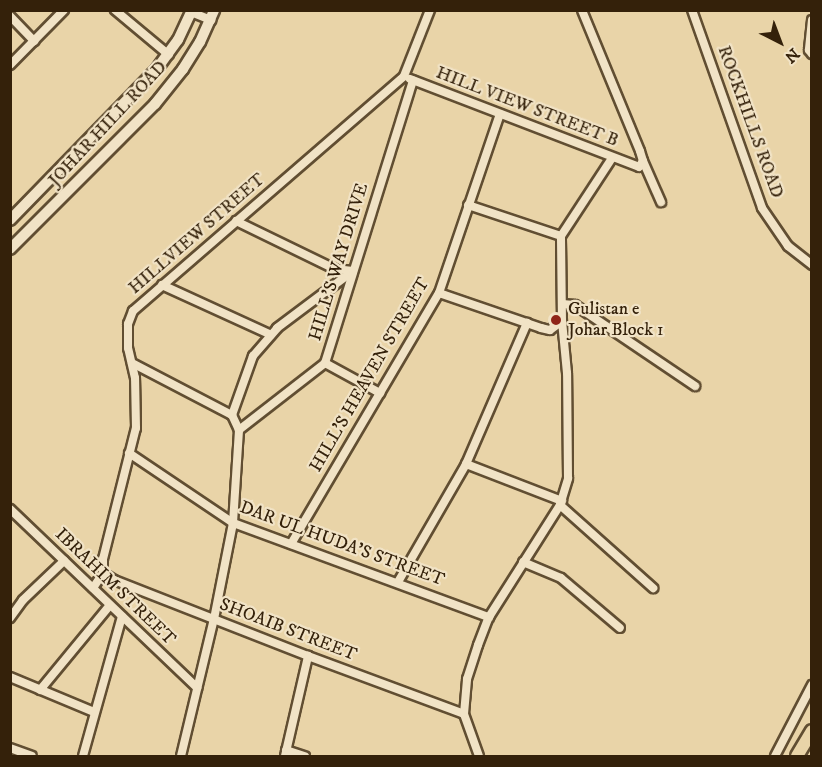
<!DOCTYPE html>
<style>
body{margin:0}
#map{position:relative;width:822px;height:767px;overflow:hidden;background:#e9d4a8;font-family:"IM FELL DW Pica",serif}
div>[style]{position:absolute}
.roads{filter:drop-shadow(2px 0 #614e32) drop-shadow(-2px 0 #614e32) drop-shadow(0 2px #614e32) drop-shadow(0 -2px #614e32)}
.minor>*{height:8px;margin:-4px;padding:0 4px;transform-origin:4px;border-radius:4px;background:#f1e3c6}
.tertiary>*{height:10px;margin:-5px;padding:0 5px;transform-origin:5px;border-radius:5px;background:#f1e3c6}
.primary>*{height:12px;margin:-6px;padding:0 6px;transform-origin:6px;border-radius:6px;background:#e9d4a8}
.dots>*{width:16px;height:16px;translate:-50% -50%;box-sizing:border-box;border:3px solid #f1e3c6;border-radius:50%}
span{translate:-50% -50%;white-space:nowrap;text-align:center;line-height:1.15;-webkit-text-stroke:4.5px #f1e3c6;paint-order:stroke}
.street-label{font-size:18px;color:#34210a}
.poi-label{font-size:18px;color:#34210a}
.left{translate:0 -50%;text-align:left}
.frame{position:absolute;inset:0;border:12px solid #34210a;pointer-events:none}
.north{position:absolute;left:750px;top:12px;width:60px;height:60px;-webkit-text-stroke:4px #f1e3c6;paint-order:stroke;rotate:138deg;font-size:16px;font-weight:700;line-height:24px;text-align:center;color:#34210a}
.north::after{content:'';display:block;margin:auto;width:21px;height:27px;background:#34210a;clip-path:polygon(50% 0,100% 100%,50% 72%,0 100%)}
</style>
<div id="map">
<div class="roads">
<div class="minor">
<div style="left:115px;top:10px;width:70px;rotate:39.8deg"></div>
<div style="left:692px;top:10px;width:210px;rotate:70.5deg"></div>
<div style="left:762px;top:208px;width:46px;rotate:55.6deg"></div>
<div style="left:788px;top:246px;width:31px;rotate:38deg"></div>
<div style="left:191px;top:12px;width:22px;rotate:22deg"></div>
<div style="left:10px;top:16px;width:35px;rotate:46deg"></div>
<div style="left:812px;top:20px;width:30px;rotate:96deg"></div>
<div style="left:809px;top:50px;width:5px;rotate:53deg"></div>
<div style="left:10px;top:65px;width:77px;rotate:-45.5deg"></div>
<div style="left:410px;top:79px;width:245px;rotate:21deg"></div>
<div style="left:639px;top:167px;width:7px;rotate:-56deg"></div>
<div style="left:643px;top:161px;width:10px;rotate:-107deg"></div>
<div style="left:640px;top:151px;width:152px;rotate:-112.4deg"></div>
<div style="left:643px;top:161px;width:45px;rotate:66.3deg"></div>
<div style="left:468px;top:205px;width:98px;rotate:18.4deg"></div>
<div style="left:236px;top:221px;width:110px;rotate:25.9deg"></div>
<div style="left:335px;top:269px;width:18px;rotate:6deg"></div>
<div style="left:162px;top:285px;width:120px;rotate:24.6deg"></div>
<div style="left:439px;top:293px;width:108px;rotate:18.9deg"></div>
<div style="left:541px;top:328px;width:9px;rotate:13deg"></div>
<div style="left:550px;top:330px;width:15px;rotate:-37deg"></div>
<div style="left:562px;top:304px;width:13px;rotate:4deg"></div>
<div style="left:575px;top:305px;width:145px;rotate:34deg"></div>
<div style="left:132px;top:363px;width:113px;rotate:27.5deg"></div>
<div style="left:325px;top:363px;width:63px;rotate:28.6deg"></div>
<div style="left:239px;top:430px;width:17px;rotate:-115deg"></div>
<div style="left:232px;top:415px;width:63px;rotate:-70.4deg"></div>
<div style="left:253px;top:356px;width:37px;rotate:-49deg"></div>
<div style="left:277px;top:328px;width:95px;rotate:-36.9deg"></div>
<div style="left:129px;top:453px;width:125px;rotate:33.9deg"></div>
<div style="left:233px;top:523px;width:273px;rotate:20.2deg"></div>
<div style="left:466px;top:464px;width:103px;rotate:21.1deg"></div>
<div style="left:560px;top:505px;width:125px;rotate:41.7deg"></div>
<div style="left:10px;top:509px;width:259px;rotate:43.7deg"></div>
<div style="left:291px;top:544px;width:291px;rotate:-59.5deg"></div>
<div style="left:439px;top:293px;width:189px;rotate:-71.2deg"></div>
<div style="left:523px;top:562px;width:41px;rotate:22.8deg"></div>
<div style="left:561px;top:578px;width:77px;rotate:40.3deg"></div>
<div style="left:103px;top:573px;width:14px;rotate:-90deg"></div>
<div style="left:103px;top:559px;width:135px;rotate:-75.9deg"></div>
<div style="left:136px;top:428px;width:50px;rotate:-91.1deg"></div>
<div style="left:135px;top:378px;width:31px;rotate:-103deg"></div>
<div style="left:128px;top:348px;width:24px;rotate:-90deg"></div>
<div style="left:128px;top:324px;width:14px;rotate:-69deg"></div>
<div style="left:133px;top:311px;width:359px;rotate:-40.9deg"></div>
<div style="left:404px;top:76px;width:71px;rotate:-68.5deg"></div>
<div style="left:103px;top:573px;width:13px;rotate:32deg"></div>
<div style="left:114px;top:580px;width:208px;rotate:21.4deg"></div>
<div style="left:308px;top:656px;width:166px;rotate:20.4deg"></div>
<div style="left:398px;top:582px;width:136px;rotate:-60deg"></div>
<div style="left:466px;top:464px;width:154px;rotate:-66.6deg"></div>
<div style="left:93px;top:588px;width:18px;rotate:-56deg"></div>
<div style="left:10px;top:618px;width:22px;rotate:-54deg"></div>
<div style="left:23px;top:600px;width:57px;rotate:-43.6deg"></div>
<div style="left:10px;top:677px;width:91px;rotate:22.6deg"></div>
<div style="left:40px;top:690px;width:110px;rotate:-50.5deg"></div>
<div style="left:10px;top:748px;width:23px;rotate:20deg"></div>
<div style="left:286px;top:750px;width:20px;rotate:18deg"></div>
<div style="left:83px;top:756px;width:145px;rotate:-74.4deg"></div>
<div style="left:181px;top:756px;width:141px;rotate:-76.5deg"></div>
<div style="left:214px;top:619px;width:98px;rotate:-78.8deg"></div>
<div style="left:233px;top:523px;width:93px;rotate:-86.3deg"></div>
<div style="left:239px;top:430px;width:109px;rotate:-37.9deg"></div>
<div style="left:325px;top:363px;width:296px;rotate:-72.7deg"></div>
<div style="left:285px;top:756px;width:103px;rotate:-77deg"></div>
<div style="left:479px;top:756px;width:45px;rotate:-109.7deg"></div>
<div style="left:464px;top:714px;width:35px;rotate:-85deg"></div>
<div style="left:467px;top:679px;width:36px;rotate:-72deg"></div>
<div style="left:478px;top:645px;width:30px;rotate:-69deg"></div>
<div style="left:489px;top:617px;width:133px;rotate:-57.6deg"></div>
<div style="left:560px;top:505px;width:28px;rotate:-73deg"></div>
<div style="left:568px;top:478px;width:105px;rotate:-90.5deg"></div>
<div style="left:567px;top:373px;width:52px;rotate:-95.5deg"></div>
<div style="left:562px;top:321px;width:85px;rotate:-90.7deg"></div>
<div style="left:561px;top:236px;width:93px;rotate:-56.8deg"></div>
<div style="left:775px;top:756px;width:80px;rotate:-62.5deg"></div>
</div>
<div class="tertiary">
<div style="left:10px;top:220px;width:209px;rotate:-45.8deg"></div>
<div style="left:156px;top:70px;width:37px;rotate:-54deg"></div>
<div style="left:178px;top:40px;width:33px;rotate:-65deg"></div>
<div style="left:10px;top:249px;width:205px;rotate:-45deg"></div>
<div style="left:155px;top:104px;width:45px;rotate:-51.3deg"></div>
<div style="left:183px;top:69px;width:32px;rotate:-58deg"></div>
<div style="left:200px;top:42px;width:35px;rotate:-66deg"></div>
</div>
<div class="primary">
<div style="left:797px;top:756px;width:29px;rotate:-59deg"></div>
</div>
</div>
<div class="dots">
<div style="left:556px;top:320px;background:#8f2418"></div>
</div>
<div class="street-label">
<span style="left:527px;top:107px;rotate:21deg">HILL VIEW STREET B</span>
<span style="left:750px;top:122px;rotate:70deg">ROCKHILLS ROAD</span>
<span style="left:108px;top:124px;rotate:-47deg">JOHAR HILL ROAD</span>
<span style="left:197px;top:234px;rotate:-41deg">HILLVIEW STREET</span>
<span style="left:339px;top:262px;rotate:-73deg">HILL'S WAY DRIVE</span>
<span style="left:370px;top:375px;rotate:-60deg">HILL'S HEAVEN STREET</span>
<span style="left:342px;top:544px;rotate:20deg">DAR UL HUDA'S STREET</span>
<span style="left:115px;top:587px;rotate:44deg">IBRAHIM STREET</span>
<span style="left:288px;top:630px;rotate:21deg">SHOAIB STREET</span>
</div>
<div class="poi-label">
<span class="left" style="left:568px;top:320px">Gulistan e<br>Johar Block 1</span>
</div>
<div class="frame"></div>
<div class="north">N</div>
</div>
